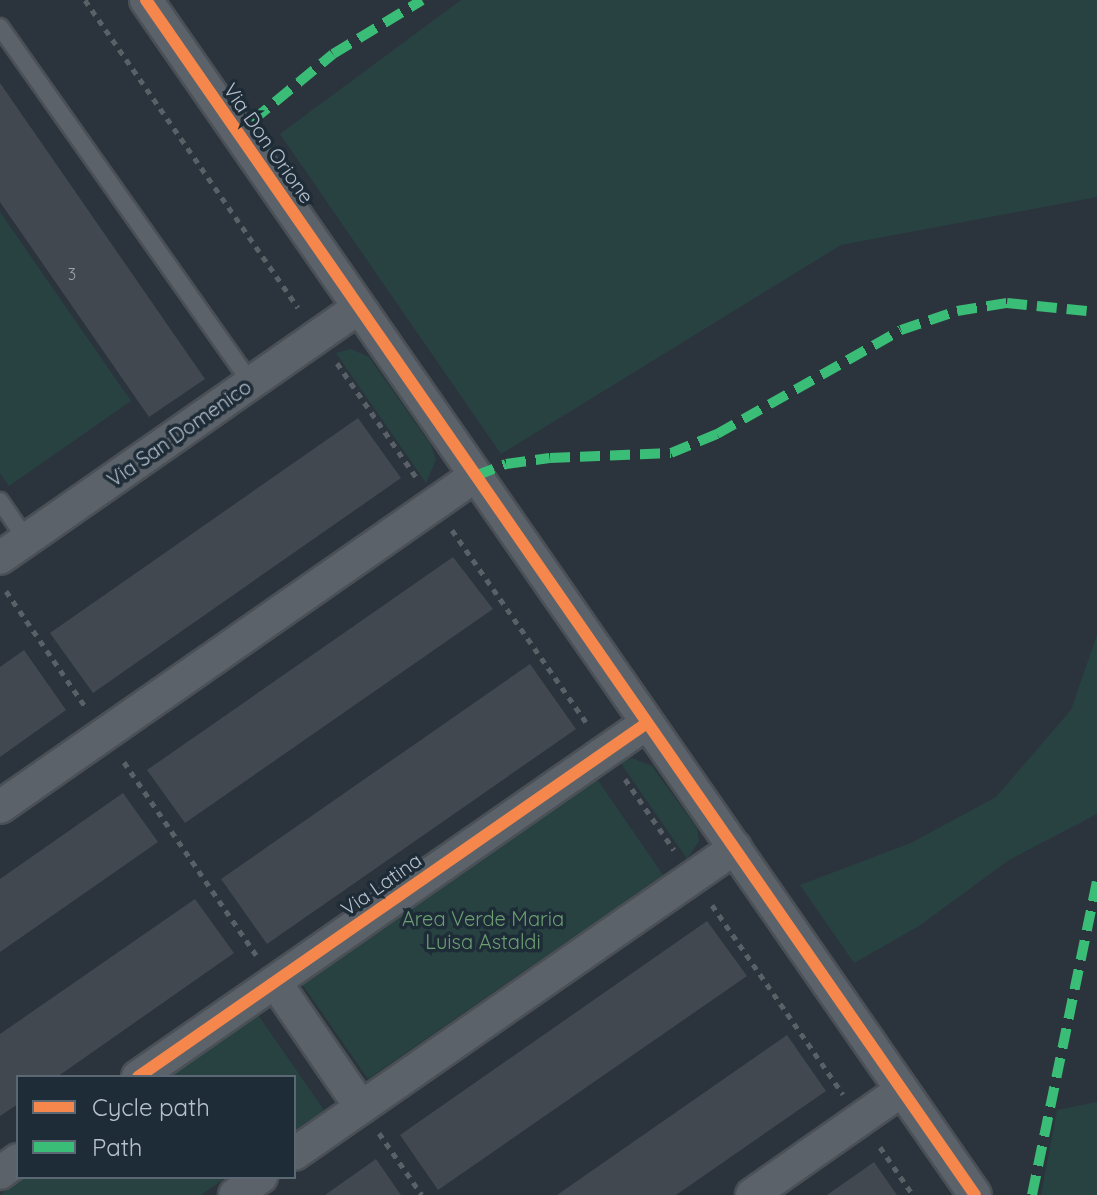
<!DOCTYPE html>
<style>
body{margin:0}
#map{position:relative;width:1097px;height:1195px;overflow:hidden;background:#2b343c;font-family:Quicksand,sans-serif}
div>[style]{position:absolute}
.green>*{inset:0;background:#284242}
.building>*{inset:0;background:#41484f}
.path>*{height:5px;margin-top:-2.5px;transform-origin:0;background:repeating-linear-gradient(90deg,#5a6166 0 6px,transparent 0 12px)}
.roads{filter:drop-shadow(2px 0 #4a5056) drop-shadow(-2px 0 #4a5056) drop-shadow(0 2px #4a5056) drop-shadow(0 -2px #4a5056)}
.service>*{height:16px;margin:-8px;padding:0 8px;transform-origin:8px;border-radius:8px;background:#5c6269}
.minor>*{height:32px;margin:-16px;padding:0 16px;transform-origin:16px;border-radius:16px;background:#5c6269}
.quiet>*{height:10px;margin-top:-5px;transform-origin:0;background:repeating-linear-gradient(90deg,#3abd76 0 20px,transparent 0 30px)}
.cycleway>*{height:12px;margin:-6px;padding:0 6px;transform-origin:6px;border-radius:6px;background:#f5874c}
span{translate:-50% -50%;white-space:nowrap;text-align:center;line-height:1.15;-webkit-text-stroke:7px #1e2c38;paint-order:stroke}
.number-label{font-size:16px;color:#99a3ad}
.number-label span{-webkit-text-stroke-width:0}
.street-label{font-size:20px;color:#b6c1cc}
.park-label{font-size:20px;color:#6c9f71}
.legend{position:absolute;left:16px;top:1075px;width:280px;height:104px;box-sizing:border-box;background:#1e2c38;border:2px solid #5b6873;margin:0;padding:10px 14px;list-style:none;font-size:24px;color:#b6c1cc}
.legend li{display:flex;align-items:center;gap:16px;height:40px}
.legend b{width:40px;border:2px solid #5b6873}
</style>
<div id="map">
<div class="green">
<div style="clip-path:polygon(461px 0,1097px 0,1097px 197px,841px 245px,501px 454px,280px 134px)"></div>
<div style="clip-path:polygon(0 212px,131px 401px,9px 486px,0 473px)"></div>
<div style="clip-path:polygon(351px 349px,369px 357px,431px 445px,436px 460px,426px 483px,336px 353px)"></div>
<div style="clip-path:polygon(1097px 635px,1097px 814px,1009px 860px,919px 926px,854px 963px,800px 885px,911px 843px,996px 797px,1071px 710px)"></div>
<div style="clip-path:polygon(632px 758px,652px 766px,697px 828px,699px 841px,687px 859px,620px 762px)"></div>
<div style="clip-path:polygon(597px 779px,663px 875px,368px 1079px,302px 984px)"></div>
<div style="clip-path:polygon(258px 1015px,324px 1110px,294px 1131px,294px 1077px,168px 1077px)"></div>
<div style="clip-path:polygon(1097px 1102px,1097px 1195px,1041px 1195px,1057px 1110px)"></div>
<div style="clip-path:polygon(24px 1177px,227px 1177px,201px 1195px,0 1195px)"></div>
</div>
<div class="building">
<div style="clip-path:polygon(0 83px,205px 379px,149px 417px,0 202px)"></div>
<div style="clip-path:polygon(358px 418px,401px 478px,93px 693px,50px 633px)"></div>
<div style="clip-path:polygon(453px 557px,493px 609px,185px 823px,147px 770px)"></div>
<div style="clip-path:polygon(24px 650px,66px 710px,0 757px,0 667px)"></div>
<div style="clip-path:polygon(530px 664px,576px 729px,267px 944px,221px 879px)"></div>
<div style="clip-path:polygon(123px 793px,158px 842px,0 952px,0 879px)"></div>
<div style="clip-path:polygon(195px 899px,234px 953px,57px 1077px,18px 1077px,18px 1104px,0 1116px,0 1034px)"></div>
<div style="clip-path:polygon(707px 921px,747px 976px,438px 1190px,400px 1135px)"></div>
<div style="clip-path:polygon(787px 1035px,826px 1091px,676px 1195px,557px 1195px)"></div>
<div style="clip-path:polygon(376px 1159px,401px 1195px,325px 1195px)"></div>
<div style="clip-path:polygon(874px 1162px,897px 1195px,827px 1195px)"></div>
</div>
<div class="path">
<div style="left:85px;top:0;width:374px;rotate:55.3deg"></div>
<div style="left:337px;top:363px;width:139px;rotate:55.3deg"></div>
<div style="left:452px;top:530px;width:238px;rotate:55.1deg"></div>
<div style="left:6px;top:591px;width:142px;rotate:55.6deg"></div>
<div style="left:124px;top:762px;width:234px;rotate:55.6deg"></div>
<div style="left:625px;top:779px;width:86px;rotate:55.4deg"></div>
<div style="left:712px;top:905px;width:230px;rotate:55.3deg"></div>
<div style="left:379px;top:1133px;width:75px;rotate:55.3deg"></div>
<div style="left:880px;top:1147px;width:58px;rotate:55.5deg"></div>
</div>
<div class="roads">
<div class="service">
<div style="left:0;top:27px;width:436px;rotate:54.8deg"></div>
<div style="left:0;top:501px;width:46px;rotate:55.6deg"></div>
</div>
<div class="minor">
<div style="left:146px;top:0;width:1454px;rotate:55.25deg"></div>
<div style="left:0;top:558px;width:437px;rotate:-34.9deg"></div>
<div style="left:0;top:807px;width:579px;rotate:-34.87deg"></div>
<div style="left:275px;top:982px;width:152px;rotate:55.5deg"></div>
<div style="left:138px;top:1077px;width:620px;rotate:-34.82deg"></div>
<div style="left:294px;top:1154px;width:537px;rotate:-34.76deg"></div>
<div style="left:0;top:1173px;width:22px;rotate:-36deg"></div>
<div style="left:235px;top:1195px;width:32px;rotate:-35deg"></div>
<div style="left:752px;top:1195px;width:183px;rotate:-35deg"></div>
</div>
</div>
<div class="quiet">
<div style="left:252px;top:121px;width:105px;rotate:-39.6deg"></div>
<div style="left:333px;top:54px;width:104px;rotate:-31.2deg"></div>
<div style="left:475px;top:476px;width:33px;rotate:-21deg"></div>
<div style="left:506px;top:464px;width:44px;rotate:-7.8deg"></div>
<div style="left:550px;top:458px;width:121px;rotate:-2.4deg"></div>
<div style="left:671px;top:453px;width:50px;rotate:-22.4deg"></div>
<div style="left:717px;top:434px;width:211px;rotate:-29.5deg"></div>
<div style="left:901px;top:330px;width:59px;rotate:-18.7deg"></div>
<div style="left:957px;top:311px;width:51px;rotate:-9.1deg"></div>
<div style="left:1007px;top:303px;width:90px;rotate:5.7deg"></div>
<div style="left:1032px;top:1195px;width:320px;rotate:-78.3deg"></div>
</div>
<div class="cycleway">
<div style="left:146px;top:0;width:1454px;rotate:55.25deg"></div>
<div style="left:138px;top:1077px;width:620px;rotate:-34.82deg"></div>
</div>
<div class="number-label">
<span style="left:72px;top:274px">3</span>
</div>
<div class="street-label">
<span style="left:269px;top:143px;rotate:55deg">Via Don Orione</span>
<span style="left:179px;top:433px;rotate:-35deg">Via San Domenico</span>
<span style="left:381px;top:884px;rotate:-35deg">Via Latina</span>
</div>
<div class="park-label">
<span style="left:483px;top:930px">Area Verde Maria<br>Luisa Astaldi</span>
</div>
<ul class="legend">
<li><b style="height:10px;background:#f5874c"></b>Cycle path</li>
<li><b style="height:10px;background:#3abd76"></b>Path</li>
</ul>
</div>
